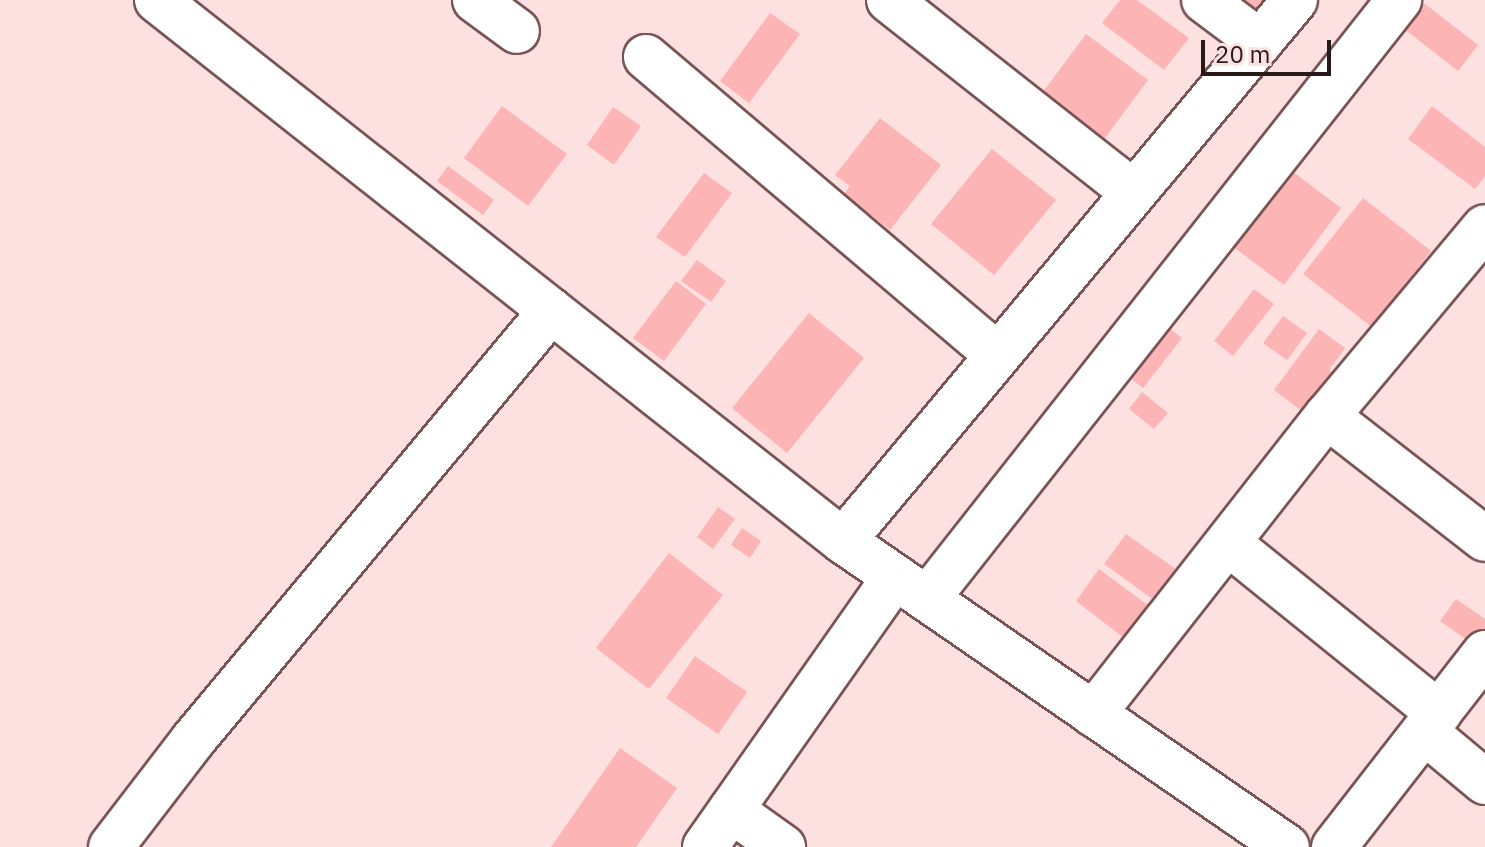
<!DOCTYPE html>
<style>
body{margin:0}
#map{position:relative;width:1485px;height:847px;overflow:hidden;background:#fce1e0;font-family:"IBM Plex Sans",sans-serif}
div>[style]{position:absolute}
.building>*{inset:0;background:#fdb4b5}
.roads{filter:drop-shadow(2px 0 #7a5455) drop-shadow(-2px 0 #7a5455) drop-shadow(0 2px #7a5455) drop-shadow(0 -2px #7a5455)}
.minor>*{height:44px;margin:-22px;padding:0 22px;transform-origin:22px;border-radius:22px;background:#fff}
span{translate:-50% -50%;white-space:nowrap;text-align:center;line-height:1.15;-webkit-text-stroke:8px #fce1e0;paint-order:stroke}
.scale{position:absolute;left:1201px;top:40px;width:130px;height:36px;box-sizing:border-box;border:4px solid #291919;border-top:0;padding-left:10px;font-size:24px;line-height:28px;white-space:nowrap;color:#291919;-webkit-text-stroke:6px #fce1e0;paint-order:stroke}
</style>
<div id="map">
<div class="building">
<div style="clip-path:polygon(1120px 0,1137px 0,1189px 38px,1164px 70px,1102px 23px)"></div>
<div style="clip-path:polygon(1221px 0,1270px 0,1250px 24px)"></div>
<div style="clip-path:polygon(1420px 0,1478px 45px,1458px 71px,1394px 21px)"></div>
<div style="clip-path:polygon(770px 13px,800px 34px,749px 103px,720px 81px)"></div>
<div style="clip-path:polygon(1086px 34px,1148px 80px,1102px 142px,1040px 96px)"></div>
<div style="clip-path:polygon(502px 106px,567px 154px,528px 206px,464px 158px)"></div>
<div style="clip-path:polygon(1432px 106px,1485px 147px,1485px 176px,1475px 189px,1408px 139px)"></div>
<div style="clip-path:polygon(613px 107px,641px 126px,614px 165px,587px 145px)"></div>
<div style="clip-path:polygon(880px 118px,941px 165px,890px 230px,844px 194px,850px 186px,835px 175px)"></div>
<div style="clip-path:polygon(992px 149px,1056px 200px,994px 275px,931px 224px)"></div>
<div style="clip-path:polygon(1277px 160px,1341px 208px,1284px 285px,1220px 237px)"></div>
<div style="clip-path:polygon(448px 166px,494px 200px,483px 215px,437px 181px)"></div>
<div style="clip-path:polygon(704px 173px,732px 193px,685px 257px,656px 237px)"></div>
<div style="clip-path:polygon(1363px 198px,1431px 251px,1372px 327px,1303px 274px)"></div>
<div style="clip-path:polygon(697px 260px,726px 281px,711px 302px,681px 281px)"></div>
<div style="clip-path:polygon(676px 281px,706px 304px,664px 361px,633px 338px)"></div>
<div style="clip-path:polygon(1254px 289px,1274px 304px,1233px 356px,1214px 341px)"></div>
<div style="clip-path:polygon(809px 313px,864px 358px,787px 453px,732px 408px)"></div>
<div style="clip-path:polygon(1283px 316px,1307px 333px,1287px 360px,1263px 343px)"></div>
<div style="clip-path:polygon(1155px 317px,1182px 338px,1143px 388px,1116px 367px)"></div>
<div style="clip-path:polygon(1319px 329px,1345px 348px,1329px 370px,1339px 378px,1310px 417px,1274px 390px)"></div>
<div style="clip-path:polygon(1142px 392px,1168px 413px,1154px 429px,1129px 409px)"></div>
<div style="clip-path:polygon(718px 507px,735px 519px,713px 549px,697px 537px)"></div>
<div style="clip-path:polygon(742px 528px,761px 541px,750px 558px,731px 545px)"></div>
<div style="clip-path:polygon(1126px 534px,1180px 572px,1158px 603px,1104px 564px)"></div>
<div style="clip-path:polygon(669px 553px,723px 595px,649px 689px,596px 648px)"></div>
<div style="clip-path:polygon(1099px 569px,1149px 606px,1124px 638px,1076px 601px)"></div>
<div style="clip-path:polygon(1456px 599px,1485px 619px,1485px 629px,1474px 645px,1440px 621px)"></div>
<div style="clip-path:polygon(695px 656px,747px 692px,718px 734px,666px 698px)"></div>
<div style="clip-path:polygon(620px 748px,677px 788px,636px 847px,551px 847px)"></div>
</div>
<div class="roads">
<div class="minor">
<div style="left:157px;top:0;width:874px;rotate:38.26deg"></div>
<div style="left:843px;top:541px;width:539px;rotate:34.57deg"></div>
<div style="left:475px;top:0;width:52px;rotate:36.4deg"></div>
<div style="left:889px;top:0;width:310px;rotate:38.2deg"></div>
<div style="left:1204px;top:0;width:70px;rotate:36.9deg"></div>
<div style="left:646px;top:57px;width:461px;rotate:40.3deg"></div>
<div style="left:1327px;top:416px;width:200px;rotate:37.9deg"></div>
<div style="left:843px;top:541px;width:705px;rotate:-50.12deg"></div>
<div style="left:1228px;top:543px;width:271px;rotate:38.9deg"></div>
<div style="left:927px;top:599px;width:763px;rotate:-51.76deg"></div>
<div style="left:1093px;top:714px;width:379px;rotate:-51.9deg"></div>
<div style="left:1327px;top:416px;width:246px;rotate:-50.1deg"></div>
<div style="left:1425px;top:732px;width:78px;rotate:39.8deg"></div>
<div style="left:731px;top:810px;width:64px;rotate:35.4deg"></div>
<div style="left:111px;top:847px;width:135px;rotate:-52.5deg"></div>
<div style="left:193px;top:740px;width:559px;rotate:-50.16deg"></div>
<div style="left:705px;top:847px;width:330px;rotate:-54.9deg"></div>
<div style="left:1334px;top:847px;width:246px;rotate:-52.1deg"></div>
</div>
</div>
<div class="scale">20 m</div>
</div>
